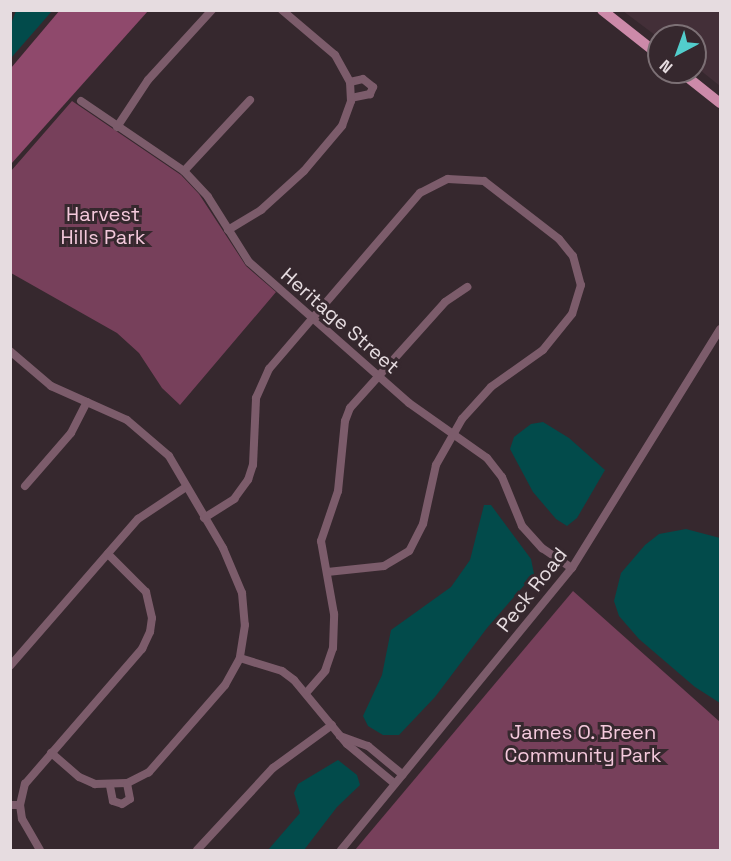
<!DOCTYPE html>
<style>
body{margin:0}
#map{position:relative;width:731px;height:861px;overflow:hidden;background:#36282e;font-family:"Space Grotesk",sans-serif}
div>[style]{position:absolute}
.built>*{inset:0;background:#432f38}
.green>*{inset:0;background:#77405b}
.forest>*{inset:0;background:#8f496c}
.water>*{inset:0;background:#024b4b}
.minor>*{height:8px;margin:-4px;padding:0 4px;transform-origin:4px;border-radius:4px;background:#7c5c6b}
.major>*{height:10px;margin:-5px;padding:0 5px;transform-origin:5px;border-radius:5px;background:#cc8aa9}
span{translate:-50% -50%;white-space:nowrap;text-align:center;line-height:1.15;-webkit-text-stroke:6px #36282e;paint-order:stroke}
.park-label{font-size:20px;color:#f4c9dc}
.street-label{font-size:20px;color:#e6dce0}
.frame{position:absolute;inset:0;border:12px solid #e6dce0;pointer-events:none}
.north{position:absolute;left:647px;top:24px;width:60px;height:60px;box-sizing:border-box;background:#36282e;border:2px solid #7c7075;border-radius:50%;rotate:221deg;font-size:16px;font-weight:700;line-height:24px;text-align:center;color:#e6dce0}
.north::after{content:'';display:block;margin:auto;width:21px;height:27px;background:#52cdcc;clip-path:polygon(50% 0,100% 100%,50% 72%,0 100%)}
</style>
<div id="map">
<div class="built">
<div style="clip-path:polygon(623px 11px,720px 11px,720px 86px,695px 66px,695px 36px,659px 38px)"></div>
</div>
<div class="green">
<div style="clip-path:polygon(72px 101px,181px 175px,199px 194px,246px 266px,276px 292px,180px 405px,162px 388px,139px 353px,117px 333px,11px 273px,11px 171px)"></div>
<div style="clip-path:polygon(573px 591px,720px 722px,720px 850px,355px 850px)"></div>
</div>
<div class="forest">
<div style="clip-path:polygon(60px 10px,148px 11px,11px 164px,11px 68px)"></div>
</div>
<div class="water">
<div style="clip-path:polygon(16px 11px,52px 11px,11px 58px,11px 24px)"></div>
<div style="clip-path:polygon(543px 422px,569px 438px,605px 470px,577px 518px,567px 526px,556px 519px,533px 492px,510px 449px,514px 437px,531px 424px)"></div>
<div style="clip-path:polygon(484px 505px,491px 505px,531px 559px,534px 574px,487px 628px,435px 697px,399px 735px,383px 735px,368px 726px,363px 716px,382px 675px,391px 630px,451px 587px,470px 560px)"></div>
<div style="clip-path:polygon(686px 529px,720px 538px,720px 703px,695px 687px,639px 639px,619px 616px,614px 601px,621px 573px,645px 545px,659px 534px)"></div>
<div style="clip-path:polygon(338px 760px,357px 775px,360px 785px,337px 807px,304px 850px,268px 850px,300px 813px,294px 793px,298px 784px)"></div>
</div>
<div class="minor">
<div style="left:350px;top:82px;width:13px;rotate:-13deg"></div>
<div style="left:363px;top:79px;width:13px;rotate:39deg"></div>
<div style="left:373px;top:87px;width:8px;rotate:113deg"></div>
<div style="left:370px;top:94px;width:19px;rotate:168deg"></div>
<div style="left:81px;top:101px;width:125px;rotate:34.2deg"></div>
<div style="left:184px;top:171px;width:35px;rotate:47deg"></div>
<div style="left:208px;top:197px;width:77px;rotate:57.8deg"></div>
<div style="left:249px;top:262px;width:213px;rotate:41.4deg"></div>
<div style="left:409px;top:403px;width:95px;rotate:35.2deg"></div>
<div style="left:487px;top:458px;width:24px;rotate:52deg"></div>
<div style="left:502px;top:477px;width:53px;rotate:67.8deg"></div>
<div style="left:522px;top:526px;width:30px;rotate:48deg"></div>
<div style="left:542px;top:548px;width:36px;rotate:34deg"></div>
<div style="left:117px;top:127px;width:56px;rotate:-56.6deg"></div>
<div style="left:148px;top:80px;width:95px;rotate:-47.6deg"></div>
<div style="left:184px;top:171px;width:97px;rotate:-47.1deg"></div>
<div style="left:228px;top:230px;width:39px;rotate:-31deg"></div>
<div style="left:261px;top:210px;width:58px;rotate:-42.2deg"></div>
<div style="left:304px;top:171px;width:59px;rotate:-49.8deg"></div>
<div style="left:342px;top:126px;width:27px;rotate:-70deg"></div>
<div style="left:351px;top:101px;width:19px;rotate:-93deg"></div>
<div style="left:350px;top:82px;width:31px;rotate:-119deg"></div>
<div style="left:335px;top:55px;width:70px;rotate:-139.7deg"></div>
<div style="left:10px;top:351px;width:54px;rotate:40.5deg"></div>
<div style="left:51px;top:386px;width:83px;rotate:24.1deg"></div>
<div style="left:127px;top:420px;width:55px;rotate:40.6deg"></div>
<div style="left:169px;top:456px;width:107px;rotate:59.6deg"></div>
<div style="left:223px;top:548px;width:49px;rotate:67.1deg"></div>
<div style="left:242px;top:593px;width:32px;rotate:85deg"></div>
<div style="left:245px;top:625px;width:33px;rotate:99deg"></div>
<div style="left:240px;top:658px;width:31px;rotate:119deg"></div>
<div style="left:225px;top:685px;width:116px;rotate:131.1deg"></div>
<div style="left:149px;top:772px;width:25px;rotate:153deg"></div>
<div style="left:127px;top:783px;width:32px;rotate:178deg"></div>
<div style="left:95px;top:784px;width:17px;rotate:-156deg"></div>
<div style="left:79px;top:777px;width:37px;rotate:-139deg"></div>
<div style="left:25px;top:486px;width:70px;rotate:-49deg"></div>
<div style="left:71px;top:433px;width:35px;rotate:-63deg"></div>
<div style="left:204px;top:518px;width:36px;rotate:-32deg"></div>
<div style="left:234px;top:499px;width:24px;rotate:-54deg"></div>
<div style="left:248px;top:480px;width:16px;rotate:-72deg"></div>
<div style="left:253px;top:465px;width:67px;rotate:-87.4deg"></div>
<div style="left:256px;top:398px;width:32px;rotate:-66deg"></div>
<div style="left:269px;top:369px;width:232px;rotate:-49.4deg"></div>
<div style="left:420px;top:193px;width:31px;rotate:-27deg"></div>
<div style="left:448px;top:179px;width:36px;rotate:3deg"></div>
<div style="left:484px;top:181px;width:95px;rotate:37.7deg"></div>
<div style="left:559px;top:239px;width:22px;rotate:51deg"></div>
<div style="left:573px;top:256px;width:30px;rotate:75deg"></div>
<div style="left:581px;top:285px;width:30px;rotate:107deg"></div>
<div style="left:572px;top:314px;width:46px;rotate:128.9deg"></div>
<div style="left:543px;top:350px;width:64px;rotate:144.6deg"></div>
<div style="left:491px;top:387px;width:43px;rotate:132.2deg"></div>
<div style="left:462px;top:419px;width:53px;rotate:119.5deg"></div>
<div style="left:436px;top:465px;width:60px;rotate:102.4deg"></div>
<div style="left:423px;top:524px;width:30px;rotate:117deg"></div>
<div style="left:409px;top:551px;width:29px;rotate:149deg"></div>
<div style="left:384px;top:566px;width:57px;rotate:174deg"></div>
<div style="left:240px;top:658px;width:44px;rotate:17.2deg"></div>
<div style="left:282px;top:671px;width:15px;rotate:37deg"></div>
<div style="left:294px;top:680px;width:83px;rotate:50.4deg"></div>
<div style="left:347px;top:744px;width:62px;rotate:39.8deg"></div>
<div style="left:10px;top:666px;width:195px;rotate:-49deg"></div>
<div style="left:138px;top:519px;width:58px;rotate:-33.7deg"></div>
<div style="left:307px;top:692px;width:28px;rotate:-49deg"></div>
<div style="left:325px;top:671px;width:24px;rotate:-71deg"></div>
<div style="left:333px;top:648px;width:34px;rotate:-88deg"></div>
<div style="left:334px;top:614px;width:74px;rotate:-100.1deg"></div>
<div style="left:321px;top:541px;width:53px;rotate:-71.2deg"></div>
<div style="left:338px;top:491px;width:70px;rotate:-84.3deg"></div>
<div style="left:345px;top:421px;width:14px;rotate:-69deg"></div>
<div style="left:350px;top:408px;width:142px;rotate:-48.1deg"></div>
<div style="left:445px;top:302px;width:27px;rotate:-34deg"></div>
<div style="left:340px;top:736px;width:30px;rotate:20deg"></div>
<div style="left:368px;top:746px;width:45px;rotate:39.6deg"></div>
<div style="left:110px;top:786px;width:15px;rotate:79deg"></div>
<div style="left:113px;top:801px;width:9px;rotate:18deg"></div>
<div style="left:122px;top:804px;width:9px;rotate:-32deg"></div>
<div style="left:130px;top:799px;width:16px;rotate:-101deg"></div>
<div style="left:10px;top:805px;width:10px"></div>
<div style="left:40px;top:850px;width:36px;rotate:-120deg"></div>
<div style="left:22px;top:819px;width:14px;rotate:-98deg"></div>
<div style="left:20px;top:805px;width:22px;rotate:-77deg"></div>
<div style="left:25px;top:784px;width:179px;rotate:-49.1deg"></div>
<div style="left:142px;top:649px;width:19px;rotate:-65deg"></div>
<div style="left:150px;top:632px;width:14px;rotate:-82deg"></div>
<div style="left:152px;top:618px;width:27px;rotate:-103deg"></div>
<div style="left:146px;top:592px;width:54px;rotate:-135deg"></div>
<div style="left:197px;top:850px;width:112px;rotate:-47.2deg"></div>
<div style="left:273px;top:768px;width:73px;rotate:-36.1deg"></div>
<div style="left:341px;top:850px;width:365px;rotate:-50.7deg"></div>
<div style="left:572px;top:568px;width:281px;rotate:-58.2deg"></div>
</div>
<div class="major">
<div style="left:602px;top:10px;width:73px;rotate:38.3deg"></div>
<div style="left:681px;top:72px;width:50px;rotate:38.5deg"></div>
</div>
<div class="park-label">
<span style="left:103px;top:226px">Harvest<br>Hills Park</span>
<span style="left:583px;top:744px">James O. Breen<br>Community Park</span>
</div>
<div class="street-label">
<span style="left:340px;top:321px;rotate:41deg">Heritage Street</span>
<span style="left:532px;top:590px;rotate:-52deg">Peck Road</span>
</div>
<div class="frame"></div>
<div class="north">N</div>
</div>
